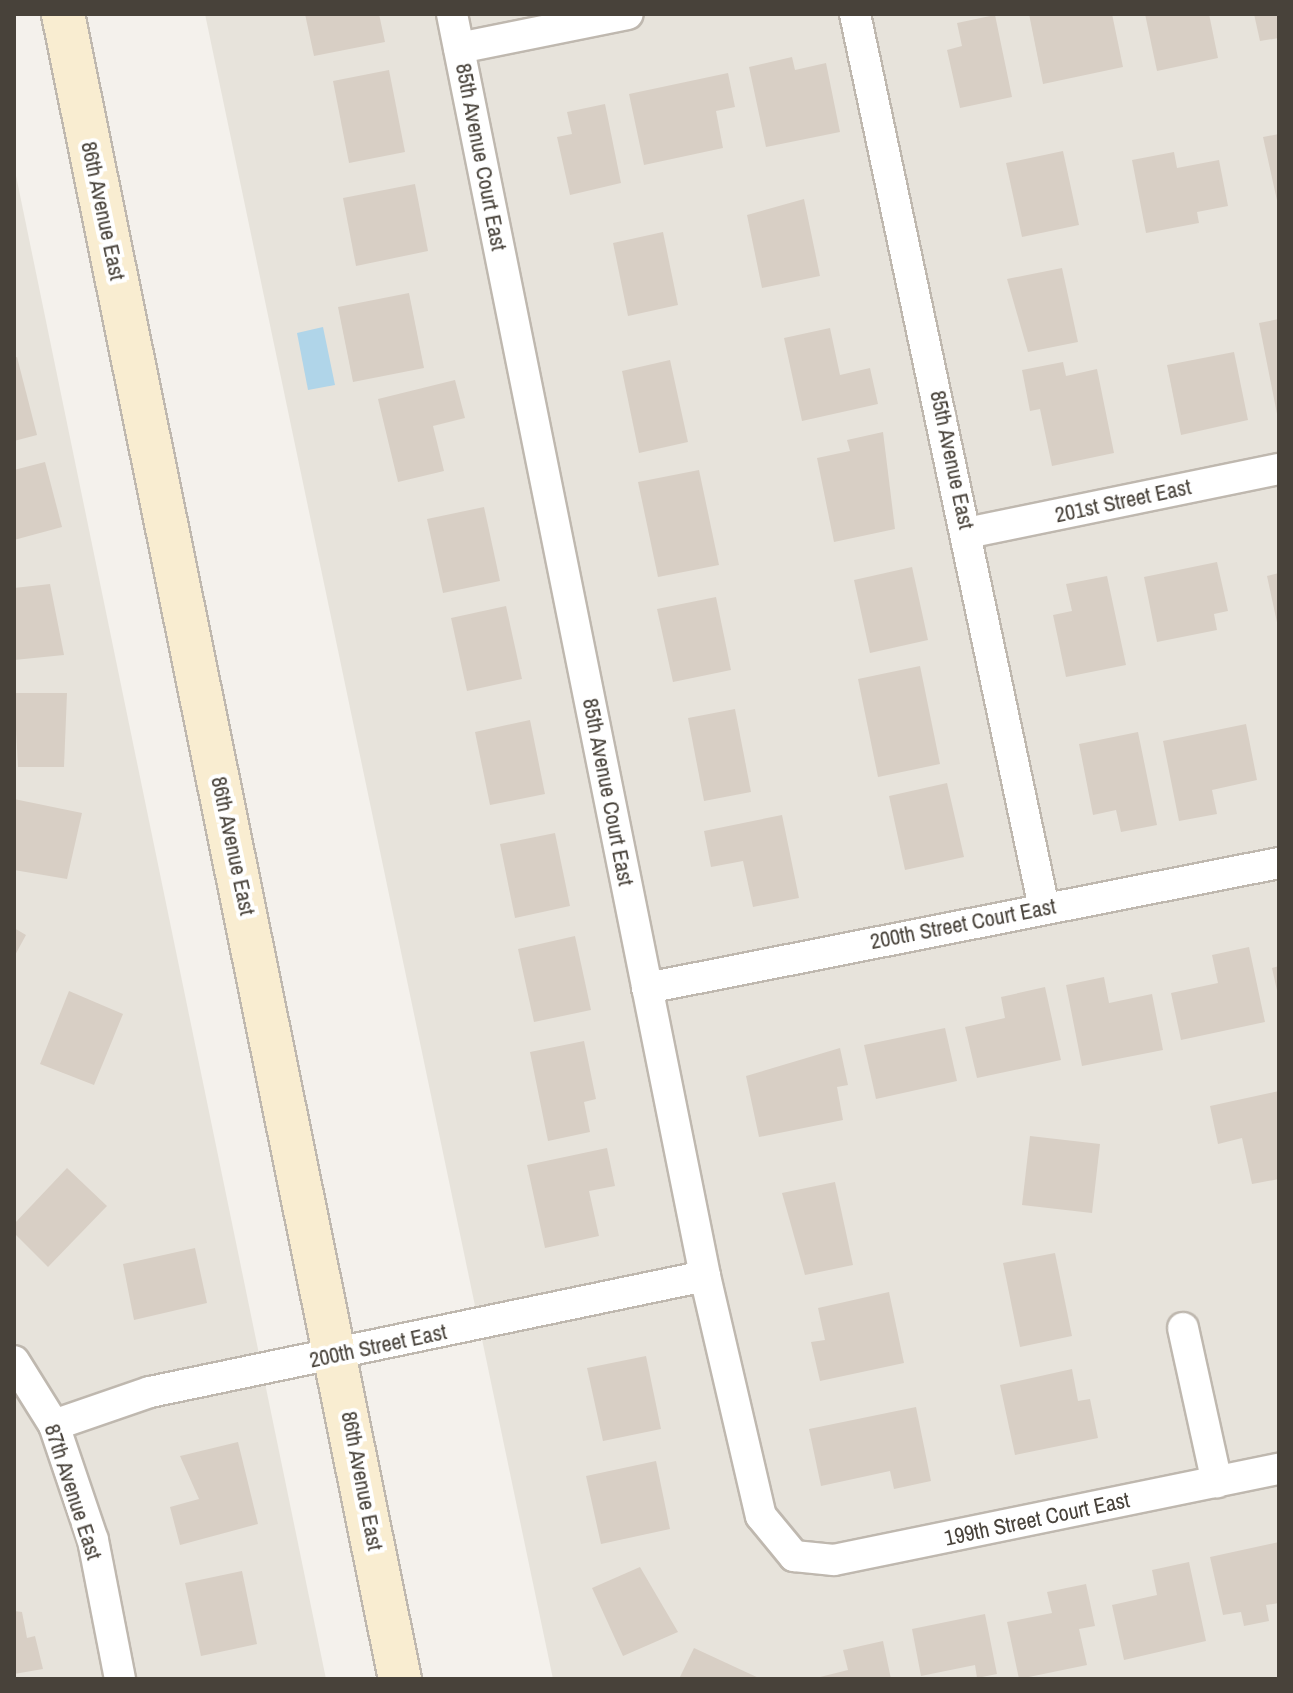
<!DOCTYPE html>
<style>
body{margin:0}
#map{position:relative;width:1293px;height:1693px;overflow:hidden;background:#f4f1ec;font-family:"Archivo Narrow",sans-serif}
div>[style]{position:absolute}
.residential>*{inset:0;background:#e7e3db}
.water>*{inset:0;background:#b0d5e9}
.building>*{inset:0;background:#d8cfc5}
.roads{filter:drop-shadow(2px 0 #bfb8af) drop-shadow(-2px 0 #bfb8af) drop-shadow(0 2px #bfb8af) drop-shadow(0 -2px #bfb8af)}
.street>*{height:30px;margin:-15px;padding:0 15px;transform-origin:15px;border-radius:15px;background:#fff}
.secondary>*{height:42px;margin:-21px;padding:0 21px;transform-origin:21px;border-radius:21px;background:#f9edd1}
span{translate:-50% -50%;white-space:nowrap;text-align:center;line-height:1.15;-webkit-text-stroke:8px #fff;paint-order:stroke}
.street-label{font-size:22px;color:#48423a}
.frame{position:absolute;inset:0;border:16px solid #48423a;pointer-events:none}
</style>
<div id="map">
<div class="residential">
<div style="clip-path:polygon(205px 14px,1279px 14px,1279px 1679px,553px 1679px)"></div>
<div style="clip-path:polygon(14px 166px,326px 1679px,14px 1679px)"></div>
</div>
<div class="water">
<div style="clip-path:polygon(323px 327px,335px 385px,308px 390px,297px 333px)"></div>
</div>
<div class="building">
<div style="clip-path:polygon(305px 14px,379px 14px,385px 42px,314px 56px)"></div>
<div style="clip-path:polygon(1029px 14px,1112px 14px,1123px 67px,1043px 84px)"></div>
<div style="clip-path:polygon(1145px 14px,1209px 14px,1218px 58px,1157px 71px)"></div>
<div style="clip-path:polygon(1254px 14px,1279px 14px,1279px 38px,1260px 41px)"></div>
<div style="clip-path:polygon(995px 15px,1012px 97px,960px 108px,947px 50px,962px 46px,957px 23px)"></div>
<div style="clip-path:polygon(792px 57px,795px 70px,826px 63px,840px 132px,766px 147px,749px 67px)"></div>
<div style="clip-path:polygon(389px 70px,405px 152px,349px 163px,333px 81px)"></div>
<div style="clip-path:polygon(728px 73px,735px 107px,716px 111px,723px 148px,644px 165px,629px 94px)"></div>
<div style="clip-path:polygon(605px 104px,621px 183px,570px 195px,557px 137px,572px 134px,567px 112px)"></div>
<div style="clip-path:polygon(1279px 134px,1279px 205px,1278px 205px,1263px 137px)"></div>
<div style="clip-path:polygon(1063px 151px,1079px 225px,1022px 237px,1006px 163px)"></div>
<div style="clip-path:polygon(1174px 152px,1177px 168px,1219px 160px,1228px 206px,1197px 212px,1199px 223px,1146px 233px,1132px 160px)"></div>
<div style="clip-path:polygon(415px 184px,428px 251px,356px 266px,343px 198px)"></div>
<div style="clip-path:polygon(804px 199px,820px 276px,762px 288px,747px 215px)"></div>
<div style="clip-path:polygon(663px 232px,678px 305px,628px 316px,613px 243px)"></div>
<div style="clip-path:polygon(1062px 268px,1078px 342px,1028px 352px,1007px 279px)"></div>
<div style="clip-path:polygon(409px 293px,424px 368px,353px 382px,338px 307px)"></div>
<div style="clip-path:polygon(1279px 319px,1279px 418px,1278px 419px,1259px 323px)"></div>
<div style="clip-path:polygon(830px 328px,840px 375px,870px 368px,878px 404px,802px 421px,784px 338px)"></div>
<div style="clip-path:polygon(1234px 352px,1248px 420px,1181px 435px,1167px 365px)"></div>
<div style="clip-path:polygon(17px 357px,37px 435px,14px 441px,14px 358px)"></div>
<div style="clip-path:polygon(670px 360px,688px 442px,639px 453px,622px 371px)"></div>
<div style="clip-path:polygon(1063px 362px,1066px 376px,1097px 369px,1114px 453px,1052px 466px,1040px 409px,1030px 411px,1022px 370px)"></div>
<div style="clip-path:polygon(455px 380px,465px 418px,433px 426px,444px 471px,398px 482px,378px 399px)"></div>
<div style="clip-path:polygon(883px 432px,895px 529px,834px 542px,817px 458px,850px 451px,847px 440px)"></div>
<div style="clip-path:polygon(45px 462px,62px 527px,14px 540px,14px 470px)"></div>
<div style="clip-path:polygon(699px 470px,719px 565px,658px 577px,638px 482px)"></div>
<div style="clip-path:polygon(484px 507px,500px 581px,443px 593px,427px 519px)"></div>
<div style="clip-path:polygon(1217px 562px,1228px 611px,1214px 614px,1217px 630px,1157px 642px,1144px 577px)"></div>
<div style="clip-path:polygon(912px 567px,928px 640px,870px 653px,854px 580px)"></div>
<div style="clip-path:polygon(1279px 573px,1279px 627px,1278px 627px,1267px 576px)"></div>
<div style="clip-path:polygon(1107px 576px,1126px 665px,1066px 677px,1053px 615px,1072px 611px,1066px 584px)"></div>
<div style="clip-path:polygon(50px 584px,64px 655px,14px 660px,14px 588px)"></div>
<div style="clip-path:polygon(716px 597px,731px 670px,673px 682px,657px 609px)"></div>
<div style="clip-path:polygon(506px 606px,522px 679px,467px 691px,451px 618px)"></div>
<div style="clip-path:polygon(920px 666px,940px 764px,878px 777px,858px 679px)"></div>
<div style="clip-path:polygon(14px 693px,67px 693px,64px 767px,18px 767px)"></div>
<div style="clip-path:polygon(735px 709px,751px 792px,704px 801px,688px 718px)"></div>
<div style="clip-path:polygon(530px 720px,545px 794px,490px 805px,475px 732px)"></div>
<div style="clip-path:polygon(1246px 724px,1257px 780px,1212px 790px,1217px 814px,1179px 821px,1163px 741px)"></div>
<div style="clip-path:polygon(1138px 732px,1157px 825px,1121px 832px,1116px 810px,1093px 815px,1079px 744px)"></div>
<div style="clip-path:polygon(947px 783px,964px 857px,905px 870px,889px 796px)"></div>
<div style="clip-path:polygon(14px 799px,82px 813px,67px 879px,14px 870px)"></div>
<div style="clip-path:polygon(782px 815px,799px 898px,753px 907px,743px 861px,711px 867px,704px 831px)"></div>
<div style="clip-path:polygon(555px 833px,570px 906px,515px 918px,500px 844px)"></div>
<div style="clip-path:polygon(14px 928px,26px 935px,14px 957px)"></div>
<div style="clip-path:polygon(575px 936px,591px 1010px,534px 1022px,518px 949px)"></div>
<div style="clip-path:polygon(1249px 947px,1265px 1022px,1181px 1040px,1171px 993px,1218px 983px,1212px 955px)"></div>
<div style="clip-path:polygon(1279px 966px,1279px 995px,1278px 995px,1272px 968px)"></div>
<div style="clip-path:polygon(1104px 977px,1109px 1003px,1152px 994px,1163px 1050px,1082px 1066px,1066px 985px)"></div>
<div style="clip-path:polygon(1045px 987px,1061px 1060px,977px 1078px,965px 1027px,1005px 1018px,1001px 997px)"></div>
<div style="clip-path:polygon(69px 991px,123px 1014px,94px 1085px,40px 1064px)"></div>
<div style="clip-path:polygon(945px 1028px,957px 1081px,876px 1099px,864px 1045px)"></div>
<div style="clip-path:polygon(584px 1041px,596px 1099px,584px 1102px,590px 1132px,548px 1141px,530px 1052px)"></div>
<div style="clip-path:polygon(840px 1048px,848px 1085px,837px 1087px,843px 1120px,759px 1137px,746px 1076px)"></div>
<div style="clip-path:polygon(1279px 1091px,1279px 1179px,1252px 1184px,1242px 1138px,1218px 1144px,1210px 1106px)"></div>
<div style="clip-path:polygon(1030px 1136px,1100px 1144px,1092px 1213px,1022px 1205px)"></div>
<div style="clip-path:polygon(607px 1148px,615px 1186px,589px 1191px,599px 1236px,545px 1248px,527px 1165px)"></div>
<div style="clip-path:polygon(67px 1168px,107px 1206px,48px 1267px,14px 1233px,14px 1224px)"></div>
<div style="clip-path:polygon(835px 1182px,853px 1265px,805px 1275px,782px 1193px)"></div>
<div style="clip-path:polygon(195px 1248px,207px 1303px,134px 1320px,123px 1264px)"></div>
<div style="clip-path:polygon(1055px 1253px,1072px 1336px,1020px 1347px,1003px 1263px)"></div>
<div style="clip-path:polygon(889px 1292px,904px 1363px,820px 1381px,811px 1342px,825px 1340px,818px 1308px)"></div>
<div style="clip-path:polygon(646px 1356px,661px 1429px,603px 1441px,587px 1368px)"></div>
<div style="clip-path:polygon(1072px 1369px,1078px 1401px,1090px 1399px,1098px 1438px,1015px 1455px,1000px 1385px)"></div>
<div style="clip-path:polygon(916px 1407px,931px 1481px,894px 1489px,890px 1471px,821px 1486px,809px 1429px)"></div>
<div style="clip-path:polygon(238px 1442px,258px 1524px,180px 1545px,170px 1507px,199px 1499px,180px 1456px)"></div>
<div style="clip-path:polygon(656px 1461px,670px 1529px,601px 1544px,586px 1476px)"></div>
<div style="clip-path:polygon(1279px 1542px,1279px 1603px,1266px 1605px,1269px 1621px,1244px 1626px,1241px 1612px,1223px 1615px,1210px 1557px)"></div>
<div style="clip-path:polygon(1189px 1562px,1206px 1641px,1124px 1660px,1112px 1605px,1157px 1595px,1152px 1570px)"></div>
<div style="clip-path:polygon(640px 1567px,678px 1632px,623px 1656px,592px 1588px)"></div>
<div style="clip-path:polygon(242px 1571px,257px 1644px,201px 1656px,185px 1583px)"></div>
<div style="clip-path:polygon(1086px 1584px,1095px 1626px,1079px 1629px,1087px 1665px,1019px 1679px,1007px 1622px,1052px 1613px,1047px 1592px)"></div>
<div style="clip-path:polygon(14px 1611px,22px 1612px,27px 1638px,35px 1636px,43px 1669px,14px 1674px)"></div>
<div style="clip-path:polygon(985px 1614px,997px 1674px,977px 1678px,975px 1665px,921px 1676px,912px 1629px)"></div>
<div style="clip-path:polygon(883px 1641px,891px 1679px,812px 1679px,848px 1670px,843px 1650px)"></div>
<div style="clip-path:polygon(694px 1648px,761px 1679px,679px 1679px)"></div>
</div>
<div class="roads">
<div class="street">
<div style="left:452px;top:14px;width:1287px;rotate:78.66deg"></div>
<div style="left:705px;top:1276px;width:246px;rotate:76.9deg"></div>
<div style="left:761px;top:1516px;width:52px;rotate:50.5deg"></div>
<div style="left:794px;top:1556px;width:40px;rotate:5.7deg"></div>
<div style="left:834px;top:1560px;width:454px;rotate:-11.6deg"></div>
<div style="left:855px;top:14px;width:914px;rotate:78.06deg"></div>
<div style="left:459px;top:48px;width:172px;rotate:-11.4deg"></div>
<div style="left:967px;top:533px;width:318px;rotate:-11.6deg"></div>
<div style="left:647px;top:988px;width:644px;rotate:-11.19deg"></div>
<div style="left:1183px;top:1328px;width:158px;rotate:77.6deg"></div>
<div style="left:14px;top:1361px;width:75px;rotate:58deg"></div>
<div style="left:54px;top:1425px;width:121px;rotate:71.3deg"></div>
<div style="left:93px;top:1540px;width:142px;rotate:79deg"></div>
<div style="left:54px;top:1425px;width:102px;rotate:-19deg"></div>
<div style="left:150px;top:1392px;width:567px;rotate:-11.81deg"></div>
</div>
<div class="secondary">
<div style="left:63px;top:14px;width:1699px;rotate:78.56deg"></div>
</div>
</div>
<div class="street-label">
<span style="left:481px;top:157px;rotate:79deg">85th Avenue Court East</span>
<span style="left:103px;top:211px;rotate:78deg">86th Avenue East</span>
<span style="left:952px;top:460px;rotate:78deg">85th Avenue East</span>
<span style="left:1123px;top:501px;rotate:-12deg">201st Street East</span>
<span style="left:608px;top:792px;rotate:79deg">85th Avenue Court East</span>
<span style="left:233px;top:846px;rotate:78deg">86th Avenue East</span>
<span style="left:963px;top:924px;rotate:-11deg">200th Street Court East</span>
<span style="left:378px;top:1346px;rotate:-12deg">200th Street East</span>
<span style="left:362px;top:1481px;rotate:79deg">86th Avenue East</span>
<span style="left:73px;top:1492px;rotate:72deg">87th Avenue East</span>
<span style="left:1037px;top:1519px;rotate:-12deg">199th Street Court East</span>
</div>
<div class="frame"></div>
</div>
